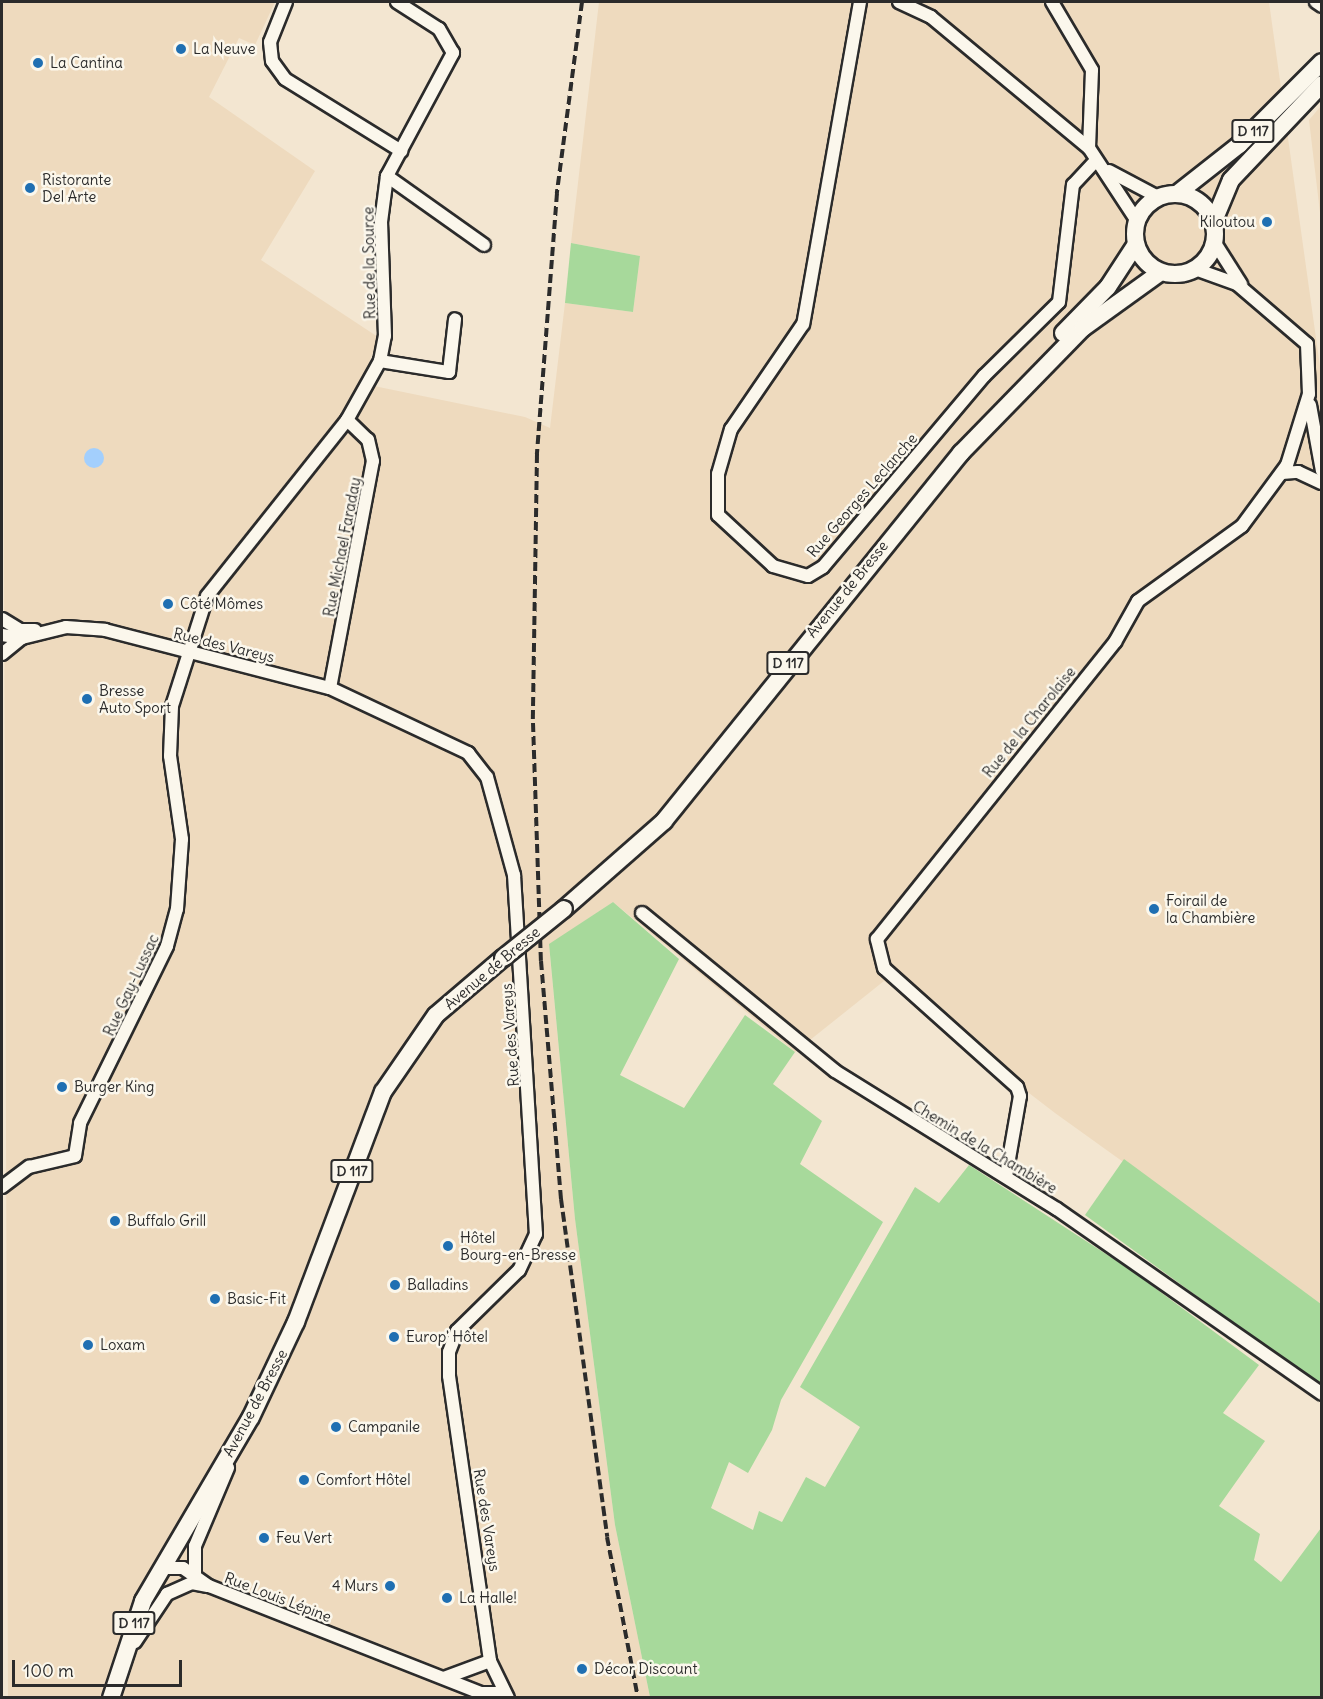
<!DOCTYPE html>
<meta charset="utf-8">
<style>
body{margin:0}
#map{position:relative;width:1323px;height:1699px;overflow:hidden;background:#f3e6d1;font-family:Delius,sans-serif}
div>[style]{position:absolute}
.built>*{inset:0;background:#eedabe}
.green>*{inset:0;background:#a7d99b}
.water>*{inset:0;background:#a3cffd}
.round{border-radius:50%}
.roads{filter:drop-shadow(2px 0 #2b2b2b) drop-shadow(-2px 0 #2b2b2b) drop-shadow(0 2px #2b2b2b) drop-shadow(0 -2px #2b2b2b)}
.minor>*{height:12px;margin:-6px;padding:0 6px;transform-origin:6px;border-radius:6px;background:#fbf7ec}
.major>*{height:16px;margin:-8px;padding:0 8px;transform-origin:8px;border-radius:8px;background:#fbf7ec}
.major>.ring{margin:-8px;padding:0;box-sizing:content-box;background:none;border:16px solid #fbf7ec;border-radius:50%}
.rail>*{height:4px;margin-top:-2px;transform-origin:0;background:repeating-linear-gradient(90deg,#2b2b2b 0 9px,transparent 0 13.5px)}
.bridges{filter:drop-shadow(2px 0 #2b2b2b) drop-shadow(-2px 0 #2b2b2b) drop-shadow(0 2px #2b2b2b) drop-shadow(0 -2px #2b2b2b)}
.major-bridge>*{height:16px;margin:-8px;padding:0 8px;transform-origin:8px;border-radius:8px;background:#fbf7ec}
.dots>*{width:16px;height:16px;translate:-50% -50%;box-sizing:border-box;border:3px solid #fbf7ec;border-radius:50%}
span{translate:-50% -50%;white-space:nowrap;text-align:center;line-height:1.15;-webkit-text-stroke:5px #fbf7ec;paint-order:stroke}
.shield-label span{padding:2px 4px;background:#fbf7ec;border:2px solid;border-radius:4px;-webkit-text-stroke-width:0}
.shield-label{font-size:14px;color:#2b2b2b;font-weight:700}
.poi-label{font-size:15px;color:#2b2b2b}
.left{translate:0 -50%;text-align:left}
.right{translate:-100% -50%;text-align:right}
.street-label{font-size:15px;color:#2b2b2b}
.frame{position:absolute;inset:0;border:3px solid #2b2b2b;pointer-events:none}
.scale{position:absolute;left:12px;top:1660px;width:170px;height:27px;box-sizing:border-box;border:3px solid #2b2b2b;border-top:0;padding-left:8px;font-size:18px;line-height:21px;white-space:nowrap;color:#2b2b2b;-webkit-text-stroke:4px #fbf7ec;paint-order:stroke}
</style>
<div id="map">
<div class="built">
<div style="clip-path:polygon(2px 2px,275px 2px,255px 45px,239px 38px,209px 97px,315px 171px,261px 260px,378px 337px,364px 378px,374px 386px,525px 417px,550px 428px,565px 303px,633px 312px,640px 256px,571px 243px,599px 2px,1269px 2px,1322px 381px,1321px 1304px,1055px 1113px,884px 981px,795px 1052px,613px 902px,549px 945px,575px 1219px,615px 1525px,650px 1697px,8px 1697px)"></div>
<div style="clip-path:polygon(1321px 106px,1321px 221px,1309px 120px)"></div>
</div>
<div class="green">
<div style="clip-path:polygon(571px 243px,640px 256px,633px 312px,565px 303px)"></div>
<div style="clip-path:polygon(613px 902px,679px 959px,620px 1075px,684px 1108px,745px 1015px,795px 1052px,773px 1084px,822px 1121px,800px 1164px,883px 1222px,781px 1400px,772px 1430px,748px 1473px,729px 1462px,711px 1508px,753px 1530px,759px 1511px,782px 1522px,806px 1477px,825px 1487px,860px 1427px,800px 1387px,915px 1187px,939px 1203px,969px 1165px,1132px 1271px,1259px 1365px,1223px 1413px,1265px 1441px,1219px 1506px,1260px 1534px,1254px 1560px,1281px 1582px,1321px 1528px,1321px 1697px,650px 1697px,615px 1525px,575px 1219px,549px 944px)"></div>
<div style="clip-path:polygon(1124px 1159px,1321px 1304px,1321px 1386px,1085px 1215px)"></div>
</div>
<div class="water">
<div class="round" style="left:84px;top:448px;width:20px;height:20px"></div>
</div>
<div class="roads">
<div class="minor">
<div style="left:286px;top:2px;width:43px;rotate:111.8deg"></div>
<div style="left:270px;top:42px;width:19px;rotate:84deg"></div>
<div style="left:272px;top:61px;width:22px;rotate:54deg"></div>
<div style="left:285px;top:79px;width:137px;rotate:31.8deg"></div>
<div style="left:860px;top:2px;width:327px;rotate:100deg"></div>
<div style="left:803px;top:324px;width:127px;rotate:124.4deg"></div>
<div style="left:731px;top:429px;width:47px;rotate:106.1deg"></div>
<div style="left:718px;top:474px;width:41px;rotate:90deg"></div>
<div style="left:718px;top:515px;width:75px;rotate:42.8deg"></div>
<div style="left:773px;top:566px;width:36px;rotate:16deg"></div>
<div style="left:808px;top:576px;width:17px;rotate:-31deg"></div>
<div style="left:823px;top:567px;width:250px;rotate:-49.9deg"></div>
<div style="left:984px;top:376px;width:105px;rotate:-44.6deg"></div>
<div style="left:1059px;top:302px;width:118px;rotate:-83.2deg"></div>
<div style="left:1073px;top:185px;width:33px;rotate:-47deg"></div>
<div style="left:899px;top:2px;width:35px;rotate:25deg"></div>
<div style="left:931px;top:17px;width:205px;rotate:39.7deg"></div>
<div style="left:1052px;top:2px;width:79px;rotate:59.5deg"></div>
<div style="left:1092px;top:70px;width:78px;rotate:92.2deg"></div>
<div style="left:1089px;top:148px;width:87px;rotate:56.7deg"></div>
<div style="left:1316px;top:2px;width:7px;rotate:34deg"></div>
<div style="left:1109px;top:171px;width:55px;rotate:28deg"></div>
<div style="left:387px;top:176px;width:119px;rotate:35.4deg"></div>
<div style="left:1215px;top:243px;width:49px;rotate:57.6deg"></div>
<div style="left:380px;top:361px;width:70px;rotate:9.1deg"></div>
<div style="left:449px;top:372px;width:53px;rotate:-83.5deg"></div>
<div style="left:1310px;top:405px;width:67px;rotate:79.7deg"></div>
<div style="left:1282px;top:473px;width:16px;rotate:-4deg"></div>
<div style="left:1298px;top:472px;width:26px;rotate:25deg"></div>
<div style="left:2px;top:619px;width:21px;rotate:31deg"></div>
<div style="left:20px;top:630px;width:15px"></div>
<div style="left:2px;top:635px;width:20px;rotate:9deg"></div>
<div style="left:22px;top:638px;width:45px;rotate:-14deg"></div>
<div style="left:66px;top:627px;width:39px;rotate:4deg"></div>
<div style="left:105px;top:630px;width:232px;rotate:14.5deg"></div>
<div style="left:330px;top:688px;width:153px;rotate:25.2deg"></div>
<div style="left:468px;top:753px;width:31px;rotate:52deg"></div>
<div style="left:487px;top:777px;width:102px;rotate:74.6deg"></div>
<div style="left:514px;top:875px;width:360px;rotate:86.5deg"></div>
<div style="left:536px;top:1234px;width:40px;rotate:115deg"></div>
<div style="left:519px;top:1270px;width:87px;rotate:135.5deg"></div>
<div style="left:457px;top:1331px;width:22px;rotate:111deg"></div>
<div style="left:449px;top:1352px;width:24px;rotate:90deg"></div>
<div style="left:449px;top:1376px;width:288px;rotate:81.8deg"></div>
<div style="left:490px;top:1661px;width:41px;rotate:64.1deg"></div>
<div style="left:2px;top:654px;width:26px;rotate:-39deg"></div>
<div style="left:330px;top:688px;width:231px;rotate:-79.3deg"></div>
<div style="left:373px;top:461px;width:22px;rotate:-103deg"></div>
<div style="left:368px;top:440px;width:29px;rotate:-136deg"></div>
<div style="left:642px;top:913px;width:249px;rotate:39.3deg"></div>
<div style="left:835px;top:1071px;width:261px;rotate:31.9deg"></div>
<div style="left:1057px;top:1209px;width:323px;rotate:34.9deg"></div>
<div style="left:1006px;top:1176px;width:81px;rotate:-80.1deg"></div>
<div style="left:1020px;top:1096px;width:9px;rotate:-108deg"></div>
<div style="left:1017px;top:1087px;width:178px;rotate:-138.2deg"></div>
<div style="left:884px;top:968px;width:30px;rotate:-104deg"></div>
<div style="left:877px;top:939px;width:381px;rotate:-51.3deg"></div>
<div style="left:1115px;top:642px;width:47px;rotate:-60.7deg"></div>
<div style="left:1138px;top:601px;width:128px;rotate:-35.8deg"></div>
<div style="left:1242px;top:526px;width:76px;rotate:-53.6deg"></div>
<div style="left:1287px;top:465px;width:74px;rotate:-72.8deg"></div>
<div style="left:1309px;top:394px;width:50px;rotate:-92.3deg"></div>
<div style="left:1307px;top:344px;width:92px;rotate:-139.4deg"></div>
<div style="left:1237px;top:284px;width:45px;rotate:-160.3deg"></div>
<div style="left:2px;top:1187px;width:34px;rotate:-37deg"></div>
<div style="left:29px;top:1167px;width:47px;rotate:-13.4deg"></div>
<div style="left:75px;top:1156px;width:33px;rotate:-81deg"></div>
<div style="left:80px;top:1123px;width:197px;rotate:-63.8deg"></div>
<div style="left:167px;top:946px;width:38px;rotate:-75deg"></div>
<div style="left:177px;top:909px;width:70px;rotate:-85.9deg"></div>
<div style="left:182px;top:839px;width:84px;rotate:-98.2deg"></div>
<div style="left:170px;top:756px;width:50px;rotate:-87.7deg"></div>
<div style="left:172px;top:706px;width:115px;rotate:-72.3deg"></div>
<div style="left:207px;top:596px;width:225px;rotate:-51.5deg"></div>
<div style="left:347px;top:420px;width:68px;rotate:-60.8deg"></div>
<div style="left:380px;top:361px;width:25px;rotate:-79deg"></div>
<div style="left:385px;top:336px;width:114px;rotate:-92deg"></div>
<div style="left:381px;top:222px;width:46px;rotate:-82.6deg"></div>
<div style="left:387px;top:176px;width:140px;rotate:-61.8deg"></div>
<div style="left:453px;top:53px;width:28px;rotate:-120deg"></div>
<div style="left:439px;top:29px;width:50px;rotate:-147.3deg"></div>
<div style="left:161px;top:1568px;width:22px"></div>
<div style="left:183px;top:1568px;width:32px;rotate:35deg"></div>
<div style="left:209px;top:1586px;width:291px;rotate:21.5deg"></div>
<div style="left:480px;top:1693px;width:22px"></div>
<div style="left:195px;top:1574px;width:28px;rotate:-90deg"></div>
<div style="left:195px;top:1546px;width:85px;rotate:-67.1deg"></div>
<div style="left:135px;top:1642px;width:58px;rotate:-56.3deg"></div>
<div style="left:167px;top:1594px;width:27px;rotate:-24deg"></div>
<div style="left:192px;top:1583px;width:16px;rotate:11deg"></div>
<div style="left:444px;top:1678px;width:49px;rotate:-20.3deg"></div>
</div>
<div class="major">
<div style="left:1178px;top:193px;width:78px;rotate:-38.2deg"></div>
<div style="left:1239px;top:145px;width:117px;rotate:-45deg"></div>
<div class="ring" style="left:1135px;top:194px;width:64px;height:64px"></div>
<div style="left:1214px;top:221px;width:44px;rotate:-67.5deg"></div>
<div style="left:1231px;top:180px;width:132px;rotate:-46.5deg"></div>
<div style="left:1063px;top:333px;width:64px;rotate:-45.6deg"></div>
<div style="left:1108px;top:287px;width:51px;rotate:-56.9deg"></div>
<div style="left:564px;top:909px;width:133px;rotate:-41.3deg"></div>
<div style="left:664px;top:821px;width:473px;rotate:-51.1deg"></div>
<div style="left:961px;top:453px;width:175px;rotate:-45.7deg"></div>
<div style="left:1083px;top:328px;width:96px;rotate:-35.7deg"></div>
<div style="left:111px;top:1698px;width:102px;rotate:-71.7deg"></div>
<div style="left:143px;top:1601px;width:213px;rotate:-59.6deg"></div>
<div style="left:251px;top:1417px;width:105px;rotate:-64.7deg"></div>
<div style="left:296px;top:1322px;width:246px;rotate:-69.3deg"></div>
<div style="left:383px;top:1092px;width:93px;rotate:-55.5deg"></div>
<div style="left:436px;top:1015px;width:88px;rotate:-40.4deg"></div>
</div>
</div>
<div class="rail">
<div style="left:582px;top:2px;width:193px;rotate:97.5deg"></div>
<div style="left:557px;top:193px;width:262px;rotate:94.4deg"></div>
<div style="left:537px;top:454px;width:269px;rotate:90.9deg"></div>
<div style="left:533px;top:723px;width:238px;rotate:88.1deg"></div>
<div style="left:541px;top:961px;width:239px;rotate:85.2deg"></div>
<div style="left:561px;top:1199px;width:341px;rotate:82.2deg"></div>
<div style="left:607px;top:1537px;width:164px;rotate:79.1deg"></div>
</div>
<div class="bridges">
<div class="major-bridge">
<div style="left:503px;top:958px;width:78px;rotate:-38.8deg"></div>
</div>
</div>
<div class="dots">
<div style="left:181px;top:49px;background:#1f6fb2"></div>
<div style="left:38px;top:63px;background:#1f6fb2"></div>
<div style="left:30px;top:188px;background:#1f6fb2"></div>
<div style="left:1267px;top:222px;background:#1f6fb2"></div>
<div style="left:168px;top:604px;background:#1f6fb2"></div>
<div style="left:87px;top:699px;background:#1f6fb2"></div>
<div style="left:1154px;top:909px;background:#1f6fb2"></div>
<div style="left:62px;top:1087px;background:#1f6fb2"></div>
<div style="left:115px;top:1221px;background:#1f6fb2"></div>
<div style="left:448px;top:1246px;background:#1f6fb2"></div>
<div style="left:395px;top:1285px;background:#1f6fb2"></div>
<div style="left:215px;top:1299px;background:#1f6fb2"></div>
<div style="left:394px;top:1337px;background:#1f6fb2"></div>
<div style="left:88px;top:1345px;background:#1f6fb2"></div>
<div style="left:336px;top:1427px;background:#1f6fb2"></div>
<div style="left:304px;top:1480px;background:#1f6fb2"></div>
<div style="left:264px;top:1538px;background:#1f6fb2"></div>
<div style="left:390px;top:1586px;background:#1f6fb2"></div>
<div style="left:447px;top:1598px;background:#1f6fb2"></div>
<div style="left:582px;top:1669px;background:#1f6fb2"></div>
</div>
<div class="shield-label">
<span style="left:1253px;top:131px">D 117</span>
<span style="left:788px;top:663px">D 117</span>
<span style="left:352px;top:1171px">D 117</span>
<span style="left:134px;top:1623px">D 117</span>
</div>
<div class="poi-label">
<span class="left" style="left:193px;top:49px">La Neuve</span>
<span class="left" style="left:50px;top:63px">La Cantina</span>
<span class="left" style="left:42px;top:188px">Ristorante<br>Del Arte</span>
<span class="right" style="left:1255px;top:222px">Kiloutou</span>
<span class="left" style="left:180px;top:604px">Côté Mômes</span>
<span class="left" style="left:99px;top:699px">Bresse<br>Auto Sport</span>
<span class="left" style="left:1166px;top:909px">Foirail de<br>la Chambière</span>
<span class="left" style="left:74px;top:1087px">Burger King</span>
<span class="left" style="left:127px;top:1221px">Buffalo Grill</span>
<span class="left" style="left:460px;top:1246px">Hôtel<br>Bourg-en-Bresse</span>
<span class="left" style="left:407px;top:1285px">Balladins</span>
<span class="left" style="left:227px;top:1299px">Basic-Fit</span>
<span class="left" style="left:406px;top:1337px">Europ' Hôtel</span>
<span class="left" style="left:100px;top:1345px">Loxam</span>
<span class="left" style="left:348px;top:1427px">Campanile</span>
<span class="left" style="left:316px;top:1480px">Comfort Hôtel</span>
<span class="left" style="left:276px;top:1538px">Feu Vert</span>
<span class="right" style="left:378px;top:1586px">4 Murs</span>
<span class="left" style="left:459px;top:1598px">La Halle!</span>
<span class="left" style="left:594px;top:1669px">Décor Discount</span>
</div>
<div class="street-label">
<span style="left:369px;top:263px;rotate:-91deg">Rue de la Source</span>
<span style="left:862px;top:495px;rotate:-49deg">Rue Georges Leclanche</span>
<span style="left:342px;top:547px;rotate:-79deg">Rue Michael Faraday</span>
<span style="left:847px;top:589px;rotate:-51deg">Avenue de Bresse</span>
<span style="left:224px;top:645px;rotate:14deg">Rue des Vareys</span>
<span style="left:1029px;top:722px;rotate:-51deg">Rue de la Charolaise</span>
<span style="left:492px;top:968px;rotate:-40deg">Avenue de Bresse</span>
<span style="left:131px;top:985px;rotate:-65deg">Rue Gay-Lussac</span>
<span style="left:510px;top:1035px;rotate:-94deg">Rue des Vareys</span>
<span style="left:985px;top:1147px;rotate:31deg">Chemin de la Chambière</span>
<span style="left:255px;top:1403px;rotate:-62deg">Avenue de Bresse</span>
<span style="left:487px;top:1520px;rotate:81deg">Rue des Vareys</span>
<span style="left:278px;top:1597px;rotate:21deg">Rue Louis Lépine</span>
</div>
<div class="frame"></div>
<div class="scale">100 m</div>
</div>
